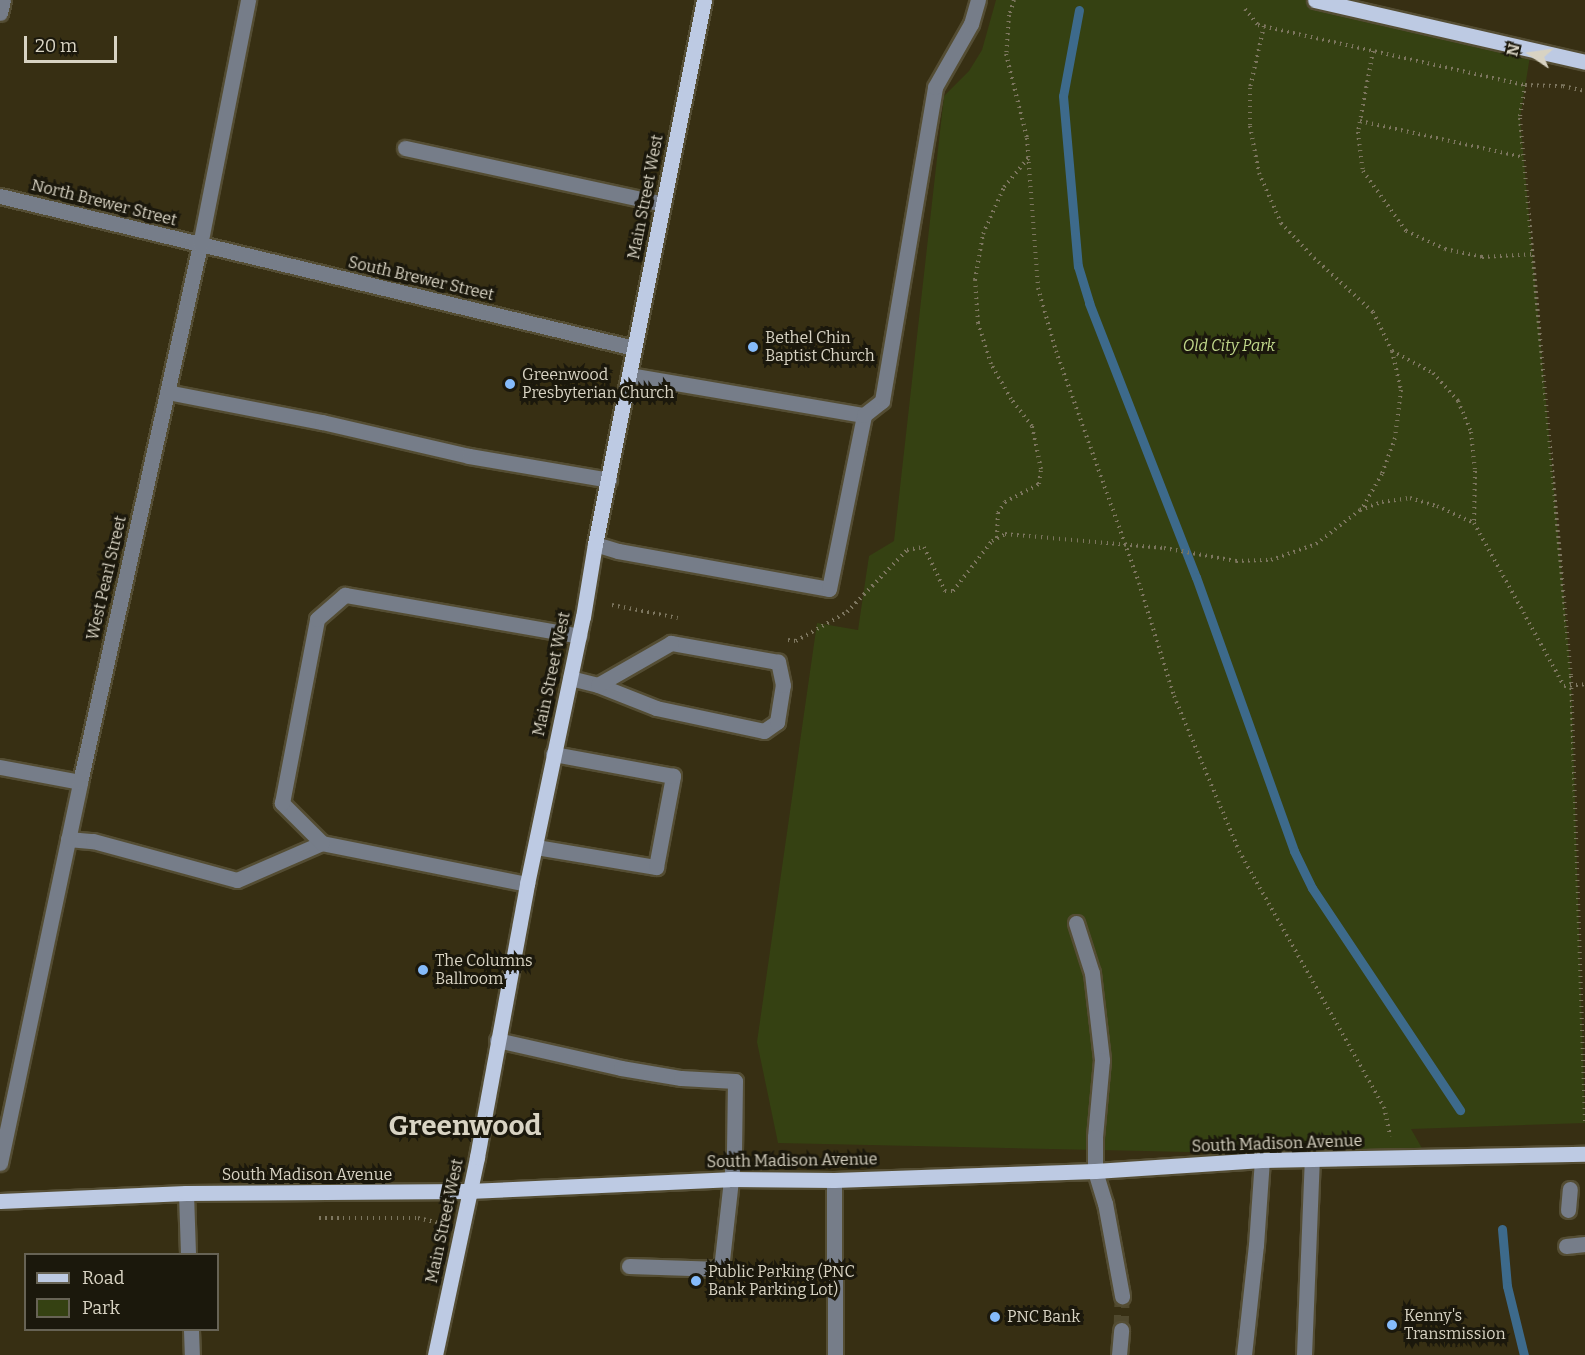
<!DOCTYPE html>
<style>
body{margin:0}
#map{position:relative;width:1585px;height:1355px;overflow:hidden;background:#372f13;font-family:Bitter,serif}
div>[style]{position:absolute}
.green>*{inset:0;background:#354112}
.stream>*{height:9px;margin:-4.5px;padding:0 4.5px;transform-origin:4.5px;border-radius:4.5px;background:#3d6a8b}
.minor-tunnel>*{height:15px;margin-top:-7.5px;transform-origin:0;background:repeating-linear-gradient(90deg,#4f482d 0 15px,transparent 0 23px)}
.path>*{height:4px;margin-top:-2px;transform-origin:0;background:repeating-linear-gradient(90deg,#7d765f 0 1.5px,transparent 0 6px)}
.roads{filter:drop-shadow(2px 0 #544d33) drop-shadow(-2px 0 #544d33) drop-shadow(0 2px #544d33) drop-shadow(0 -2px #544d33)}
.minor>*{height:15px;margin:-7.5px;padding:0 7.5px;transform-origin:7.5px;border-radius:7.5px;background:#767d89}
.major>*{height:15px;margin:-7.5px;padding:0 7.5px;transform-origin:7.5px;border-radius:7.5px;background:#bdcae3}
.dots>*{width:16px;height:16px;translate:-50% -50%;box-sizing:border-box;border:3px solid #1b180c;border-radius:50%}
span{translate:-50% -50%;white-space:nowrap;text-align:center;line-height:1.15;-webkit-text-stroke:6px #1b180c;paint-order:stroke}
.street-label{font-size:16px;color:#d8d3c3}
.poi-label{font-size:16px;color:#d8d3c3}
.left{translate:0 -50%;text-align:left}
.park-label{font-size:16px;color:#c1d88b;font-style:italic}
.town-label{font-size:28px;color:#d8d3c3;font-weight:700}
.legend{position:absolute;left:24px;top:1253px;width:195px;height:78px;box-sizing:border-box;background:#1b180c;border:2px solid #676355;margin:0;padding:8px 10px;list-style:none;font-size:18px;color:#d8d3c3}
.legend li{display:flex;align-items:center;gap:12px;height:30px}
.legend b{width:30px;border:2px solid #676355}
.north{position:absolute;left:1501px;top:24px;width:60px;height:60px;-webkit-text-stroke:4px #1b180c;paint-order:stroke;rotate:283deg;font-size:16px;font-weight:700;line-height:24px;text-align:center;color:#d8d3c3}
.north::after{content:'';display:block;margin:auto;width:21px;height:27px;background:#d8d3c3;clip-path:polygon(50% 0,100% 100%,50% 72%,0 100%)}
.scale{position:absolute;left:24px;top:36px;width:93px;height:27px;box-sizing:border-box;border:3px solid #d8d3c3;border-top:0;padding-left:8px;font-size:18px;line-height:21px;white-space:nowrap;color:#d8d3c3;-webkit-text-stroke:4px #1b180c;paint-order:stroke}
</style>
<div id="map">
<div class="green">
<div style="clip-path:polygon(996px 0,1313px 0,1531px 50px,1520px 118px,1571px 676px,1585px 1123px,1411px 1129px,1427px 1157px,778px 1143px,757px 1042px,817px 623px,858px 630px,869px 556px,894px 541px,944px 96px,969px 71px,982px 50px)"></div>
</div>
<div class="stream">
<div style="left:1079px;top:10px;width:87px;rotate:100.5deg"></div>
<div style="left:1063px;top:96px;width:171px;rotate:85deg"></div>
<div style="left:1078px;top:266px;width:39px;rotate:73deg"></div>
<div style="left:1089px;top:303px;width:294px;rotate:68.7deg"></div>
<div style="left:1196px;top:577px;width:291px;rotate:70.3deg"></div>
<div style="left:1294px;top:851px;width:41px;rotate:64.1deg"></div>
<div style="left:1312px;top:888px;width:267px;rotate:56.3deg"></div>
<div style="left:1502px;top:1229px;width:57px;rotate:85deg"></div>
<div style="left:1507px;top:1286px;width:71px;rotate:76.2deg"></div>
</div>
<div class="minor-tunnel">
<div style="left:1121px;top:1330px;width:34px;rotate:-88deg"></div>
</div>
<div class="path">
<div style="left:1014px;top:0;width:16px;rotate:108deg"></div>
<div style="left:1009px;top:15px;width:39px;rotate:94deg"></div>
<div style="left:1006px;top:54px;width:87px;rotate:76deg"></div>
<div style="left:1027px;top:138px;width:150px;rotate:85.8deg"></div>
<div style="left:1038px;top:288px;width:66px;rotate:74.1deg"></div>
<div style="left:1056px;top:351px;width:246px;rotate:70.3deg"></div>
<div style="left:1139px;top:583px;width:118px;rotate:72.8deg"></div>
<div style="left:1174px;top:696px;width:168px;rotate:67.2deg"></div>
<div style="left:1239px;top:851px;width:294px;rotate:60.5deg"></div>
<div style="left:1384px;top:1107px;width:30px;rotate:78deg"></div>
<div style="left:1245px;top:9px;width:21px;rotate:51deg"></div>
<div style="left:1258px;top:25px;width:274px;rotate:12.7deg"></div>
<div style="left:1525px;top:85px;width:38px;rotate:2deg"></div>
<div style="left:1563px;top:86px;width:23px;rotate:13deg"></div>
<div style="left:1264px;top:26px;width:64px;rotate:102.7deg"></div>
<div style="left:1250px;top:88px;width:38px;rotate:90deg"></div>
<div style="left:1250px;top:126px;width:48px;rotate:79.2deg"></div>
<div style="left:1259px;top:173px;width:55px;rotate:66.3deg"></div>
<div style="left:1281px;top:223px;width:48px;rotate:46.7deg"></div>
<div style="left:1314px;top:258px;width:80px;rotate:42.5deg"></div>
<div style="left:1373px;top:312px;width:43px;rotate:64deg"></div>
<div style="left:1392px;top:351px;width:40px;rotate:77deg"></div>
<div style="left:1401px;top:390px;width:48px;rotate:97.1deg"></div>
<div style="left:1395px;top:438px;width:38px;rotate:110deg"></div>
<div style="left:1382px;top:474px;width:42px;rotate:120.3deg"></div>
<div style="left:1373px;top:51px;width:82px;rotate:100.5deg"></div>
<div style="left:1358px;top:132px;width:39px;rotate:83deg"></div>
<div style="left:1363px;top:171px;width:74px;rotate:54.4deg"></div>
<div style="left:1406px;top:231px;width:43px;rotate:24.8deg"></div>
<div style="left:1445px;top:249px;width:38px;rotate:12deg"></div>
<div style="left:1482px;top:257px;width:52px;rotate:-3.3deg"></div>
<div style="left:1525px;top:85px;width:33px;rotate:99deg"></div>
<div style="left:1520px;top:118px;width:560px;rotate:84.78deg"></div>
<div style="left:1571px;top:676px;width:447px;rotate:88.2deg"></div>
<div style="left:1360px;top:121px;width:167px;rotate:12.5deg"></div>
<div style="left:1392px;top:351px;width:47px;rotate:28.2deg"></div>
<div style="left:1433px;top:373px;width:38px;rotate:48deg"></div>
<div style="left:1458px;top:401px;width:34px;rotate:67deg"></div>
<div style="left:1471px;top:432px;width:39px;rotate:84deg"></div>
<div style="left:1475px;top:471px;width:51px;rotate:91.1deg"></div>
<div style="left:997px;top:538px;width:25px;rotate:-88deg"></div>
<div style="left:998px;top:513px;width:13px;rotate:-58deg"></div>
<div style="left:1005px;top:502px;width:38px;rotate:-28deg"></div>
<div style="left:1039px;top:484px;width:15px;rotate:-82deg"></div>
<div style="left:1041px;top:469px;width:44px;rotate:-101.8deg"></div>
<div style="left:1032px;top:426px;width:34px;rotate:-128deg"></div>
<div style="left:1011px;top:399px;width:40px;rotate:-119.7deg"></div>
<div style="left:991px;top:364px;width:43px;rotate:-107.6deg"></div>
<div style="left:978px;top:323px;width:43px;rotate:-94deg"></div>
<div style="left:975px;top:280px;width:47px;rotate:-80.1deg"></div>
<div style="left:983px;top:234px;width:51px;rotate:-65.9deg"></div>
<div style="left:1004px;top:187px;width:39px;rotate:-50deg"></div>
<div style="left:612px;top:605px;width:67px;rotate:11.1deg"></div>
<div style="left:788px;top:640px;width:8px;rotate:7deg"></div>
<div style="left:796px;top:641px;width:59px;rotate:-29.6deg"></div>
<div style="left:847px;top:612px;width:86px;rotate:-45.9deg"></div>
<div style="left:907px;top:550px;width:17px;rotate:-10deg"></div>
<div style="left:924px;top:547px;width:49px;rotate:64.5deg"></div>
<div style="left:945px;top:591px;width:8px"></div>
<div style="left:953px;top:591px;width:63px;rotate:-52deg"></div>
<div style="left:992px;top:541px;width:15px;rotate:-28deg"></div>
<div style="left:1005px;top:534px;width:160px;rotate:5deg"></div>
<div style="left:1164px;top:548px;width:73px;rotate:10.2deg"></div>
<div style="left:1236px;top:561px;width:35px;rotate:-2deg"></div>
<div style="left:1271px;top:560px;width:48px;rotate:-19.6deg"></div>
<div style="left:1316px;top:544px;width:56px;rotate:-37.7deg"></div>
<div style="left:1360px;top:510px;width:23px;rotate:-20deg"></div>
<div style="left:1382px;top:502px;width:28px;rotate:-8deg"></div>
<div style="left:1410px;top:498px;width:28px;rotate:17deg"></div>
<div style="left:1437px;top:506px;width:41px;rotate:24.7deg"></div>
<div style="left:1474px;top:523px;width:186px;rotate:61.1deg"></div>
<div style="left:1564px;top:686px;width:21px;rotate:-5deg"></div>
<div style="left:319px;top:1218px;width:99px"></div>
<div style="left:418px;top:1218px;width:22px;rotate:13deg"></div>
</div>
<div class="roads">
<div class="minor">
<div style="left:0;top:13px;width:13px;rotate:-77deg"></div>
<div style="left:405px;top:148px;width:264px;rotate:12.2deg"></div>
<div style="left:0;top:196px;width:652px;rotate:13.48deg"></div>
<div style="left:629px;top:375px;width:238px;rotate:9.7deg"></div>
<div style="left:167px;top:392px;width:158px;rotate:11deg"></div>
<div style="left:322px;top:422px;width:151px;rotate:13deg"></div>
<div style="left:469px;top:456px;width:142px;rotate:9.7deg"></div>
<div style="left:595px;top:544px;width:24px;rotate:17deg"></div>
<div style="left:618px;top:551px;width:214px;rotate:10.2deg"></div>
<div style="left:829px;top:589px;width:177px;rotate:-78.6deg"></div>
<div style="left:864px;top:415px;width:23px;rotate:-38deg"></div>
<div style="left:882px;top:401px;width:318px;rotate:-80.4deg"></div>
<div style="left:935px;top:87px;width:73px;rotate:-60.3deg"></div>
<div style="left:971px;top:24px;width:25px;rotate:-74deg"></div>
<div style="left:570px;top:678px;width:29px;rotate:14deg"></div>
<div style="left:598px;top:685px;width:62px;rotate:21.6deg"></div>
<div style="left:656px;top:708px;width:110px;rotate:12deg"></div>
<div style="left:764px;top:731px;width:16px;rotate:-35deg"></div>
<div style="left:777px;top:722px;width:37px;rotate:-81deg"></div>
<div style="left:783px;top:685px;width:24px;rotate:-102deg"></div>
<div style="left:778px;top:662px;width:109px;rotate:-169.9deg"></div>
<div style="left:671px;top:643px;width:84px;rotate:150.1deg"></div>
<div style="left:0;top:767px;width:81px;rotate:10.6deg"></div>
<div style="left:68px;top:839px;width:25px;rotate:5deg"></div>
<div style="left:93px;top:841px;width:149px;rotate:15.2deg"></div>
<div style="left:237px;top:880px;width:93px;rotate:-23.5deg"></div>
<div style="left:536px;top:847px;width:122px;rotate:9.5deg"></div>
<div style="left:656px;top:867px;width:93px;rotate:-79.4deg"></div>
<div style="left:673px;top:776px;width:122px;rotate:-169.6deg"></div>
<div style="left:527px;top:884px;width:209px;rotate:-168.7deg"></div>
<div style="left:322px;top:843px;width:57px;rotate:-135deg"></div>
<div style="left:282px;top:803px;width:187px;rotate:-79.2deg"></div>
<div style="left:317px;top:619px;width:37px;rotate:-41deg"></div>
<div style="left:345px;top:595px;width:238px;rotate:9.9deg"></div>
<div style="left:1076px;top:923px;width:52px;rotate:72.3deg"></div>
<div style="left:1092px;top:973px;width:88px;rotate:83.4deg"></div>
<div style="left:1102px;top:1060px;width:77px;rotate:95.2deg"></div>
<div style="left:1095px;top:1137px;width:34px;rotate:90deg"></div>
<div style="left:1095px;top:1171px;width:34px;rotate:73deg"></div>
<div style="left:1105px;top:1203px;width:95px;rotate:79.6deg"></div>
<div style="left:497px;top:1040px;width:127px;rotate:12.7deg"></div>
<div style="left:621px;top:1068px;width:61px;rotate:9.5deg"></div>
<div style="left:681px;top:1078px;width:54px;rotate:3.2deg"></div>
<div style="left:735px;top:1081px;width:72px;rotate:90.8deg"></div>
<div style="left:734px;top:1153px;width:117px;rotate:96.4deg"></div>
<div style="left:721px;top:1269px;width:92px;rotate:-178.1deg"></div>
<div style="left:0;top:1163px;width:389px;rotate:-78.1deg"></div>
<div style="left:80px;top:782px;width:550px;rotate:-77.4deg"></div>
<div style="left:200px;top:245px;width:250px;rotate:-78.9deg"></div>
<div style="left:834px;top:1180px;width:175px;rotate:89.7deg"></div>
<div style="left:186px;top:1193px;width:61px;rotate:88.1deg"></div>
<div style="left:1568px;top:1210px;width:21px;rotate:-85deg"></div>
<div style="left:1566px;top:1246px;width:19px;rotate:-6deg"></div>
<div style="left:191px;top:1330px;width:25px;rotate:88deg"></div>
<div style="left:1119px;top:1355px;width:25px;rotate:-85deg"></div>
<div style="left:1244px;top:1355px;width:111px;rotate:-83.8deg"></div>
<div style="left:1256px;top:1245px;width:85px;rotate:-86deg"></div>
<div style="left:1304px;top:1355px;width:196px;rotate:-87.7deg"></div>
</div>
<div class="major">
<div style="left:1315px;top:0;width:277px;rotate:12.9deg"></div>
<div style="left:0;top:1201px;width:186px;rotate:-2.5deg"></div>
<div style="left:186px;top:1193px;width:282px;rotate:-0.4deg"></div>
<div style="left:468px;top:1191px;width:261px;rotate:-2.6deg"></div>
<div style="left:729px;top:1179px;width:105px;rotate:0.5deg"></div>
<div style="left:834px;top:1180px;width:261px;rotate:-2deg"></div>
<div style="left:1095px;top:1171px;width:167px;rotate:-3.8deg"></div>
<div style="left:1262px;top:1160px;width:323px;rotate:-1.1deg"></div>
<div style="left:435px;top:1355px;width:202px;rotate:-78deg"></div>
<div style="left:477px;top:1157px;width:278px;rotate:-79.6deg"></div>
<div style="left:527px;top:884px;width:273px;rotate:-78.2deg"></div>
<div style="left:583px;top:617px;width:74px;rotate:-80.7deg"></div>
<div style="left:595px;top:544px;width:555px;rotate:-78.67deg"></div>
</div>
</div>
<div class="dots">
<div style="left:753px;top:347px;background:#85bbfb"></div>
<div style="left:510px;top:384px;background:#85bbfb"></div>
<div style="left:423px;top:970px;background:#85bbfb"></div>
<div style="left:696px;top:1281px;background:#85bbfb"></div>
<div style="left:995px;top:1317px;background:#85bbfb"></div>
<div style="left:1392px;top:1325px;background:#85bbfb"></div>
</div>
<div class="street-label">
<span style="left:646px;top:197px;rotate:-79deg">Main Street West</span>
<span style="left:104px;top:203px;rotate:14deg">North Brewer Street</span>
<span style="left:421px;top:279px;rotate:13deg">South Brewer Street</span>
<span style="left:107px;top:578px;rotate:-77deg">West Pearl Street</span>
<span style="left:552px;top:674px;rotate:-78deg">Main Street West</span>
<span style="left:1277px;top:1144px;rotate:-2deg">South Madison Avenue</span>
<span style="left:792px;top:1161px;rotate:-1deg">South Madison Avenue</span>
<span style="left:307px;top:1175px">South Madison Avenue</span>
<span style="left:445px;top:1221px;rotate:-78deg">Main Street West</span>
</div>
<div class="poi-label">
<span class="left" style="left:765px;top:347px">Bethel Chin<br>Baptist Church</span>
<span class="left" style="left:522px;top:384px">Greenwood<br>Presbyterian Church</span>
<span class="left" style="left:435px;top:970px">The Columns<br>Ballroom</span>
<span class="left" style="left:708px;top:1281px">Public Parking (PNC<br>Bank Parking Lot)</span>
<span class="left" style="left:1404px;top:1325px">Kenny's<br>Transmission</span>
<span class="left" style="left:1007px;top:1317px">PNC Bank</span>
</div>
<div class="park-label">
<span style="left:1229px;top:346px">Old City Park</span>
</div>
<div class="town-label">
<span style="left:465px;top:1126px">Greenwood</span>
</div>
<ul class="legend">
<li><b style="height:8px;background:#bdcae3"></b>Road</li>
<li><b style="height:16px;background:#354112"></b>Park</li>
</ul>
<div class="north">N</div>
<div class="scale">20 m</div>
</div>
